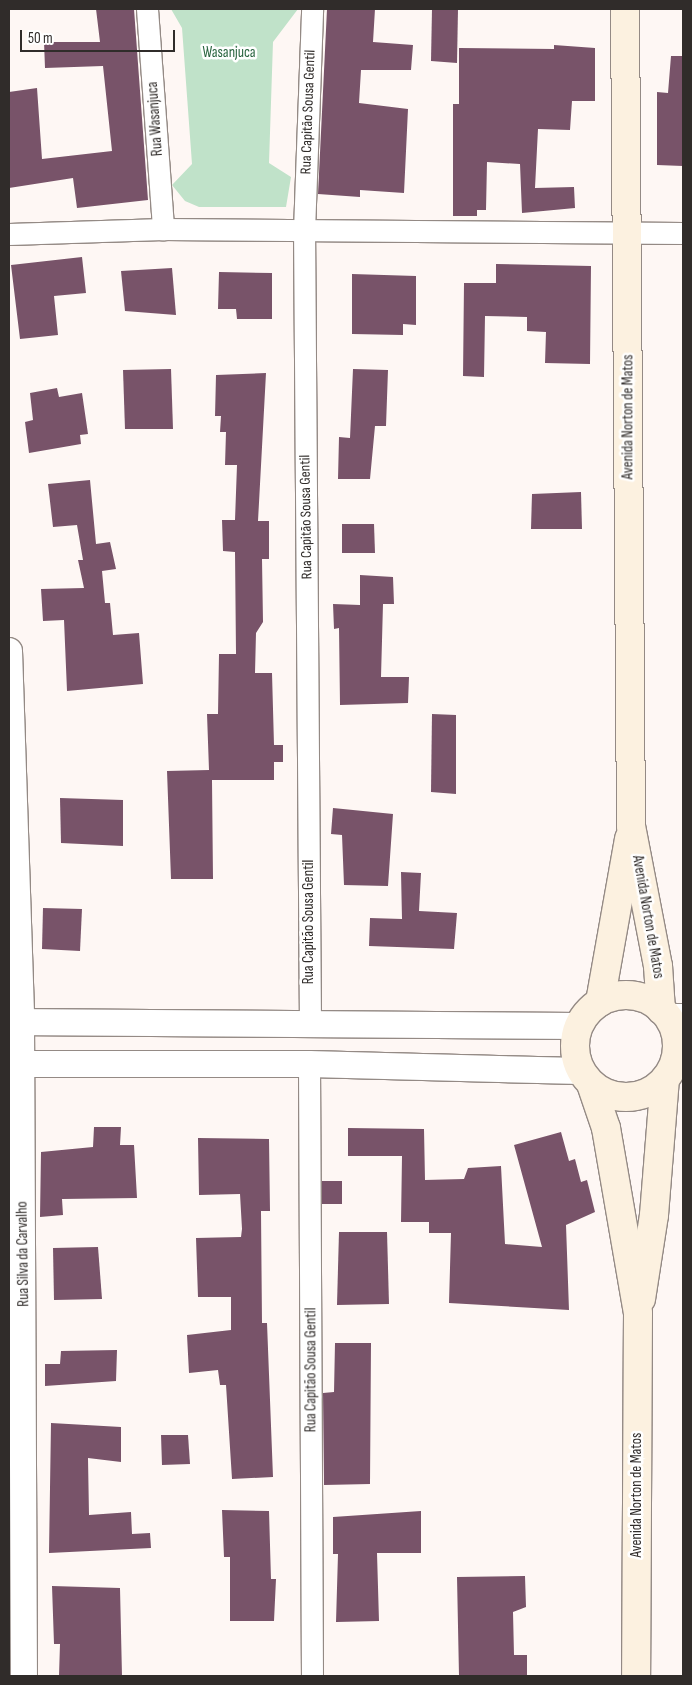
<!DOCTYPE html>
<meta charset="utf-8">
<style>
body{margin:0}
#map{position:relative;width:692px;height:1685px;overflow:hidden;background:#fef7f4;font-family:"Sofia Sans Condensed",sans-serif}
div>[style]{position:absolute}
.green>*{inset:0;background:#c0e2c9}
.building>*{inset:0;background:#785369}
.roads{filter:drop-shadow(1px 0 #948a85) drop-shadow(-1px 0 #948a85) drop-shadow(0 1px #948a85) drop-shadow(0 -1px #948a85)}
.minor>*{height:21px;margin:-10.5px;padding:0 10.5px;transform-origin:10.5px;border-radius:10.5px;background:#fff}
.tertiary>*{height:26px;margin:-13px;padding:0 13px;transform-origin:13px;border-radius:13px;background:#fff}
.secondary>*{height:28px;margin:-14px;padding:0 14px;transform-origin:14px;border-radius:14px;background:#fcf1e0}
.secondary>.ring{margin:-14px;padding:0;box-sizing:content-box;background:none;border:28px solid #fcf1e0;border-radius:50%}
span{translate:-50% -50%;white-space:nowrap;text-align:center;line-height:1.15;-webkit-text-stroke:5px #fff;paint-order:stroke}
.park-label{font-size:15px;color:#29643f}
.street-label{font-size:15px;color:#302c2a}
.frame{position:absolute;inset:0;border:10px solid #302c2a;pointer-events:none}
.scale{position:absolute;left:20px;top:30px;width:155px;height:22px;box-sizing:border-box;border:2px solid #302c2a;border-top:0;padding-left:6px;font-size:15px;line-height:18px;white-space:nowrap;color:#302c2a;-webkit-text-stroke:4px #fff;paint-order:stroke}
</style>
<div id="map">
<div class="green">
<div style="clip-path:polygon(171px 9px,298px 9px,273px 42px,269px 163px,291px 177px,286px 207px,199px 207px,185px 201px,172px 185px,192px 164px,182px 28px)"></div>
</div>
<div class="building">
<div style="clip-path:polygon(96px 9px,134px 9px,148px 200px,77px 208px,73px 178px,9px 188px,9px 92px,37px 88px,42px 159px,112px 151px,103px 66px,45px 68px,44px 42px,100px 42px)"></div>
<div style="clip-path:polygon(327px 9px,375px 9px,373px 42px,413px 45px,411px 70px,361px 70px,359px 103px,408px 109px,404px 193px,360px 190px,360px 197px,318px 194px)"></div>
<div style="clip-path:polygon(432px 9px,458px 9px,457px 63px,431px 61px)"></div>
<div style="clip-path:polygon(554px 45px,595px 48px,595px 101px,572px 101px,570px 130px,538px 129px,535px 188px,574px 187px,575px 208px,522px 213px,520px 164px,487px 162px,486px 210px,477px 210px,477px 216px,453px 216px,453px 104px,459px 104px,459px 48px,554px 49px)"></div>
<div style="clip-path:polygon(671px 56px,683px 56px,683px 166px,657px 165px,657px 92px,668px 93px)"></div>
<div style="clip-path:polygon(82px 257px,86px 293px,54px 296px,58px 335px,20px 339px,11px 265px)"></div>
<div style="clip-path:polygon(496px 264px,591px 266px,590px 364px,545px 363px,546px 332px,527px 331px,527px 317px,485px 316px,484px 377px,463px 376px,464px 283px,496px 283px)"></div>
<div style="clip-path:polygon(172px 268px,176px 315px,125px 311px,121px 271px)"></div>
<div style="clip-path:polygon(219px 272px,272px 273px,272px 319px,237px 319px,236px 309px,218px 309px)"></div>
<div style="clip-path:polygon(352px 274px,416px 276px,416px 325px,403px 324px,403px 335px,352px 334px)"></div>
<div style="clip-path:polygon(171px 369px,173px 429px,125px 429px,123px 370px)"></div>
<div style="clip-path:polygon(353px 369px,388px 370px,386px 426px,375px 426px,370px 479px,338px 479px,339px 437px,350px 438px)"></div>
<div style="clip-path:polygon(266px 373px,258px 521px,269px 521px,269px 559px,262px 559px,263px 622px,256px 633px,255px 673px,272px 673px,274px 745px,283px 745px,283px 762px,274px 762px,274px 780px,212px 780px,213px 879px,171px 879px,167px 771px,209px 770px,207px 714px,218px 714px,219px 654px,236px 654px,235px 552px,223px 551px,222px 520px,235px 520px,237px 465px,225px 465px,226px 432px,220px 432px,221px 416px,215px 416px,216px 375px)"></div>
<div style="clip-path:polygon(57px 388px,59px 397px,82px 393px,88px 434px,80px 435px,81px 444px,29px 453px,25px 422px,33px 420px,30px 393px)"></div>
<div style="clip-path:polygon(90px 480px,96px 544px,110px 542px,116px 569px,102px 571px,105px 603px,110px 603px,113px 635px,139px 633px,143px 684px,67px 691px,64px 620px,43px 621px,41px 589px,84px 588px,78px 560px,83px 560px,77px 525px,53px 527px,48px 484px)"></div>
<div style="clip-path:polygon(581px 492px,582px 529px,531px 529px,532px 494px)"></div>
<div style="clip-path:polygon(342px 524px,374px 524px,375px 553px,342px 553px)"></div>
<div style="clip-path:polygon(360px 575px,393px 577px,394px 604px,383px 604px,381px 677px,409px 677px,408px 703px,340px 705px,339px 628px,334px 629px,333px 604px,360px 605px)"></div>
<div style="clip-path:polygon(432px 714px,456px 715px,456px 794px,431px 792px)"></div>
<div style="clip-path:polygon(60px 798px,123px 800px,123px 846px,61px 843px)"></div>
<div style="clip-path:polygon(333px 808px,393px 814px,388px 886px,344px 885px,342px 835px,331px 834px)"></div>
<div style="clip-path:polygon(401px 872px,421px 873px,419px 911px,457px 913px,454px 949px,369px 946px,370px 918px,402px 919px)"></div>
<div style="clip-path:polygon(43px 908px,82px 909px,80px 951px,42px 949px)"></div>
<div style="clip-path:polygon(94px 1127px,121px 1127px,120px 1145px,134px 1145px,137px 1198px,62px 1199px,63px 1215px,40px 1217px,41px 1152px,93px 1147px)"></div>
<div style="clip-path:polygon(348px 1128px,424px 1129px,425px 1180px,464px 1179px,468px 1168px,501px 1166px,505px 1244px,542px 1247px,514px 1145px,561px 1132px,569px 1161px,575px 1159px,581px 1182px,587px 1180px,595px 1212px,566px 1225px,569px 1310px,449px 1303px,451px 1233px,429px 1233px,429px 1222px,401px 1222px,402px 1156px,348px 1156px)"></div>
<div style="clip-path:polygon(198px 1138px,269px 1139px,270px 1211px,261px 1211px,262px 1323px,267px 1323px,273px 1477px,232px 1479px,226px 1385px,220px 1385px,218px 1370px,189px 1373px,187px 1335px,231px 1330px,231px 1297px,198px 1297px,196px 1238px,241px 1237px,242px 1229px,240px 1194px,199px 1195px)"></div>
<div style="clip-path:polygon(322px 1181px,342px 1181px,342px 1204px,322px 1204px)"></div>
<div style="clip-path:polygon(339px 1232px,387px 1232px,389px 1304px,337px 1305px)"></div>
<div style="clip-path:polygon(98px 1247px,102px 1299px,54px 1300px,53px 1248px)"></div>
<div style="clip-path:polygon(335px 1343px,371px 1343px,370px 1484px,324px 1485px,323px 1393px,334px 1392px)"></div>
<div style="clip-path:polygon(117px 1350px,116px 1381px,45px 1386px,45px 1364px,60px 1364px,61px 1351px)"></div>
<div style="clip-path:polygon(51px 1423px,121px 1427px,121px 1462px,88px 1458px,89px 1515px,131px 1512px,132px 1534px,150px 1533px,151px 1548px,49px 1553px)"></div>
<div style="clip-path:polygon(161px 1435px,188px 1435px,190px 1464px,162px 1465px)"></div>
<div style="clip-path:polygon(222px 1510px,269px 1511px,271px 1579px,276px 1579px,274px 1621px,230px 1621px,230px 1557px,224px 1557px)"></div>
<div style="clip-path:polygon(421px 1511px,421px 1553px,377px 1553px,379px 1621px,336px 1622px,338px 1554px,333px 1554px,333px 1517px)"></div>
<div style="clip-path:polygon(525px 1576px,526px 1607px,513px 1612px,514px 1655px,527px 1655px,527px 1676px,459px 1676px,457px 1577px)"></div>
<div style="clip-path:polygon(52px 1586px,120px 1588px,122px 1676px,59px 1676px,60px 1644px,54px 1644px)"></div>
</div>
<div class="roads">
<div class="minor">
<div style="left:147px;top:9px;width:221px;rotate:85.8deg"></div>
<div style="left:9px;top:234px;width:154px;rotate:-1.9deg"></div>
<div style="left:163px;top:229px;width:520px;rotate:0.44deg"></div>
<div style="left:310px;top:1025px;width:794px;rotate:-90.43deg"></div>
<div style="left:304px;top:231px;width:222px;rotate:-87.9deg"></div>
<div style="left:309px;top:1064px;width:612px;rotate:89.72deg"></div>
</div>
<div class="tertiary">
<div style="left:9px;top:651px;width:371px;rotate:88.1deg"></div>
<div style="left:21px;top:1022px;width:654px;rotate:89.74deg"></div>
<div style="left:670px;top:1017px;width:13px"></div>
<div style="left:9px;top:1022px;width:569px;rotate:0.4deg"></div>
<div style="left:676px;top:1063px;width:7px"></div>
<div style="left:9px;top:1064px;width:300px"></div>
<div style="left:309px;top:1064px;width:271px;rotate:1.5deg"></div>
</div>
<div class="secondary">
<div style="left:625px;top:9px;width:817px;rotate:89.58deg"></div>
<div style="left:631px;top:826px;width:143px;rotate:79.1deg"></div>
<div style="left:658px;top:966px;width:44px;rotate:86.1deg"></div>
<div class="ring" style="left:575px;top:995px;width:74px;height:74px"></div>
<div style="left:600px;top:1002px;width:166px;rotate:-79.9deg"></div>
<div style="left:591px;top:1084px;width:46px;rotate:71.2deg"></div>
<div style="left:606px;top:1128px;width:188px;rotate:80.2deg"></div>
<div style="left:638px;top:1313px;width:363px;rotate:90.3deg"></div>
<div style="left:641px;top:1299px;width:85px;rotate:-81.2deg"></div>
<div style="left:654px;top:1215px;width:136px;rotate:-85.4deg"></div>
</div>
</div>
<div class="park-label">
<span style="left:229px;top:53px">Wasanjuca</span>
</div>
<div class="street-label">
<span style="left:308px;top:112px;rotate:-88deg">Rua Capitão Sousa Gentil</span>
<span style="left:155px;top:119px;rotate:-94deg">Rua Wasanjuca</span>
<span style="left:628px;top:417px;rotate:-90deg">Avenida Norton de Matos</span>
<span style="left:306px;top:517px;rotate:-91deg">Rua Capitão Sousa Gentil</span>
<span style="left:648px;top:917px;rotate:80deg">Avenida Norton de Matos</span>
<span style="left:309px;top:922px;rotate:-90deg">Rua Capitão Sousa Gentil</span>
<span style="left:23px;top:1254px;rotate:-91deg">Rua Silva da Carvalho</span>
<span style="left:311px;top:1370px;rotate:-90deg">Rua Capitão Sousa Gentil</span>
<span style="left:637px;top:1495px;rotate:-90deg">Avenida Norton de Matos</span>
</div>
<div class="frame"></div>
<div class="scale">50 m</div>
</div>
